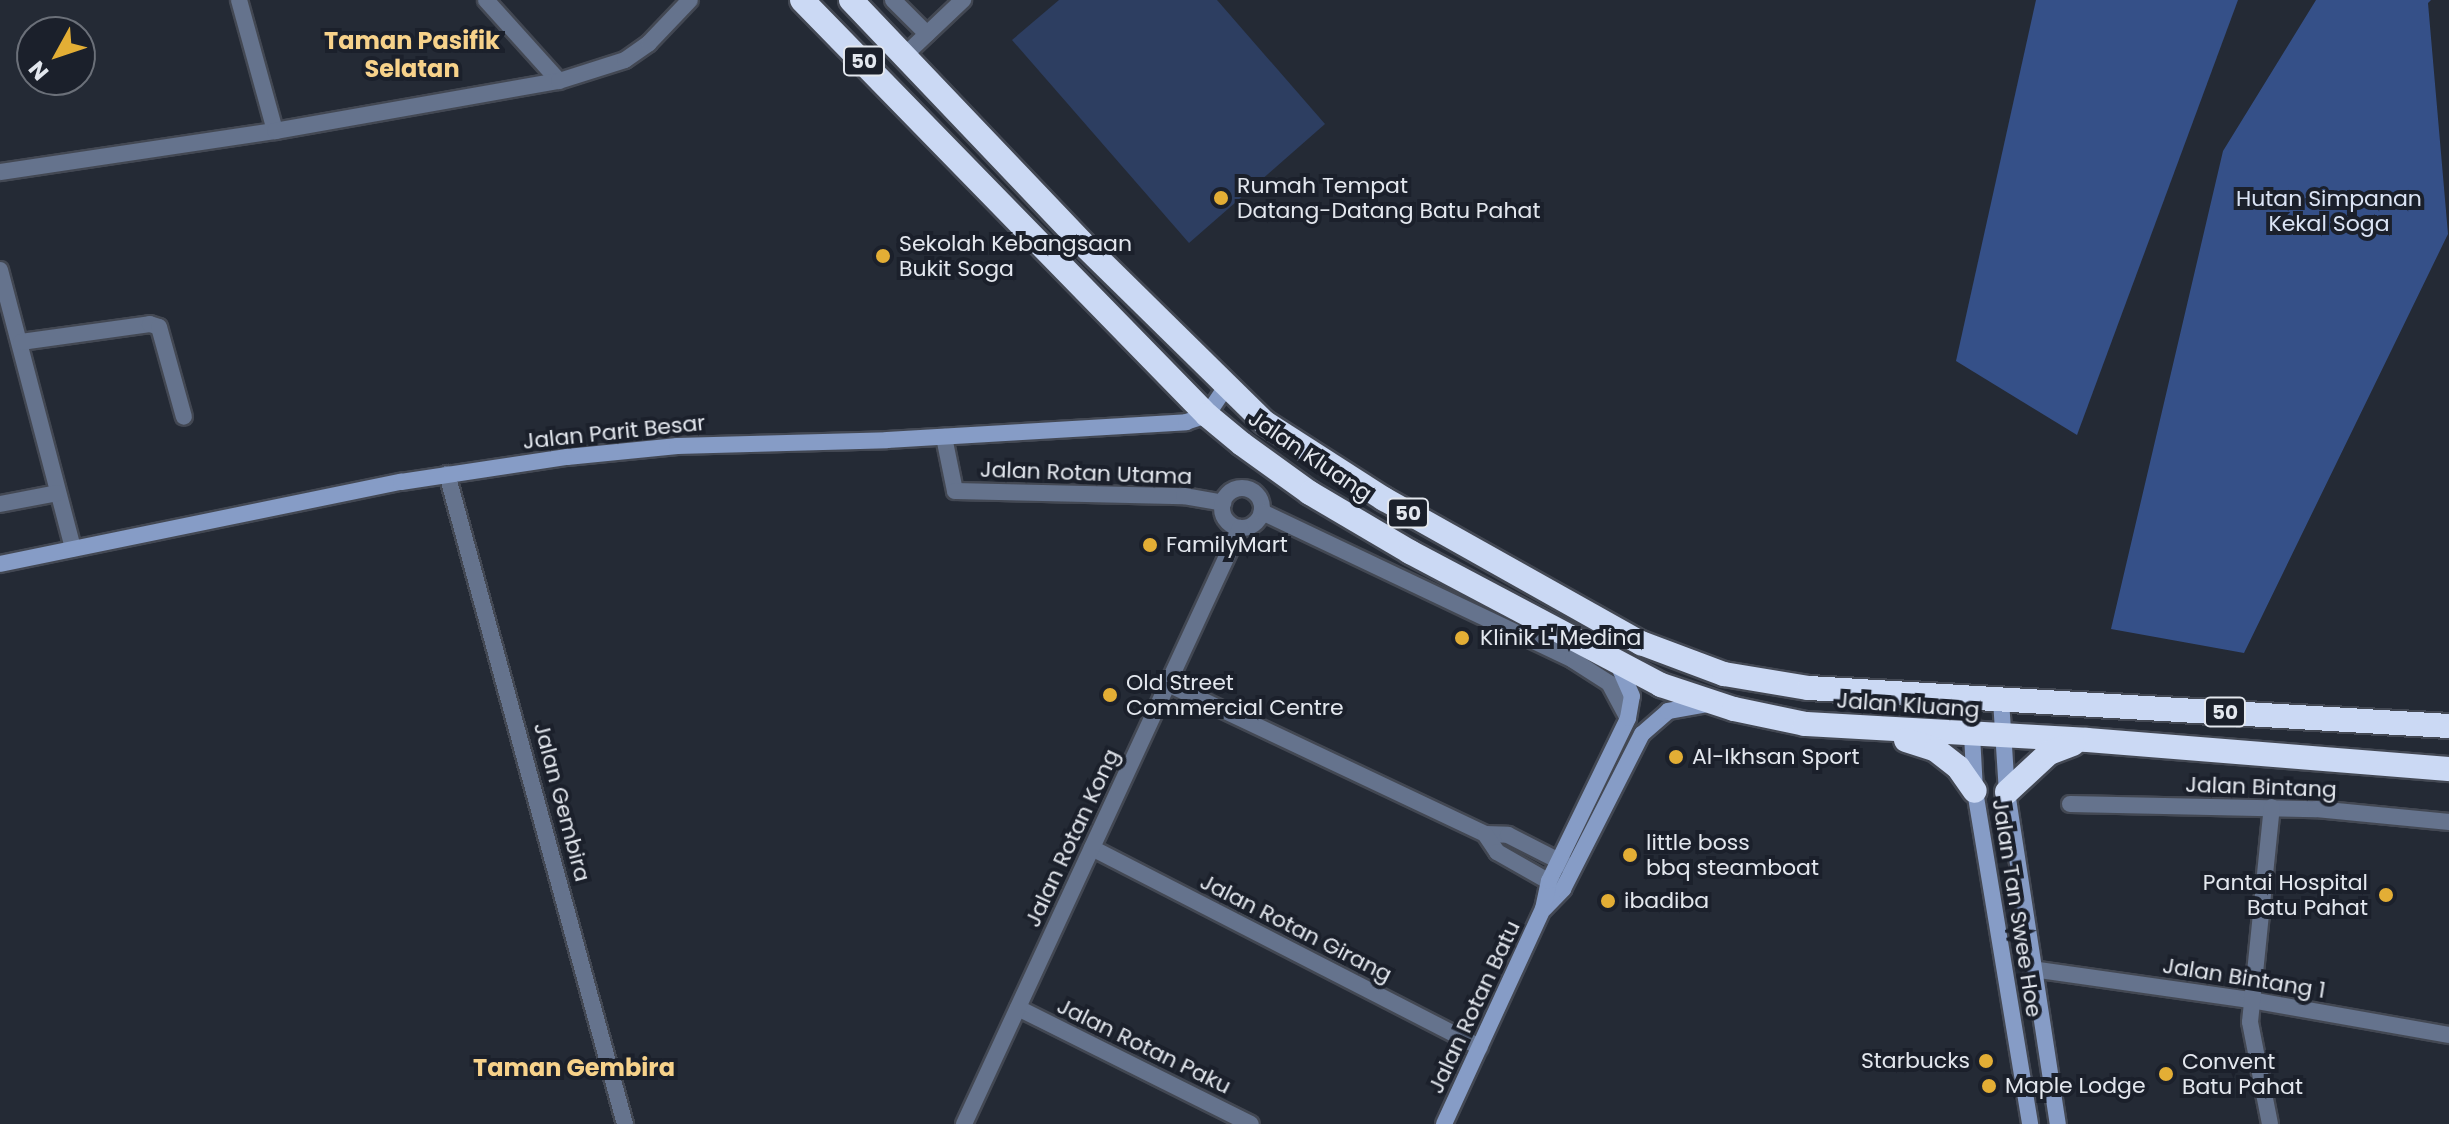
<!DOCTYPE html>
<style>
body{margin:0}
#map{position:relative;width:2449px;height:1124px;overflow:hidden;background:#242a35;font-family:Poppins,sans-serif}
div>[style]{position:absolute}
.green>*{inset:0;background:#2d3e61}
.forest>*{inset:0;background:#355088}
.roads{filter:drop-shadow(2px 0 #434853) drop-shadow(-2px 0 #434853) drop-shadow(0 2px #434853) drop-shadow(0 -2px #434853)}
.street>*{height:16px;margin:-8px;padding:0 8px;transform-origin:8px;border-radius:8px;background:#65738d}
.street>.ring{margin:-8px;padding:0;box-sizing:content-box;background:none;border:16px solid #65738d;border-radius:50%}
.secondary>*{height:16px;margin:-8px;padding:0 8px;transform-origin:8px;border-radius:8px;background:#869cc6}
.highway>*{height:24px;margin:-12px;padding:0 12px;transform-origin:12px;border-radius:12px;background:#cbd9f4}
.dots>*{width:22px;height:22px;translate:-50% -50%;box-sizing:border-box;border:4px solid #1b202b;border-radius:50%}
span{translate:-50% -50%;white-space:nowrap;text-align:center;line-height:1.15;-webkit-text-stroke:8px #1b202b;paint-order:stroke}
.shield-label span{padding:2px 6px;background:#1b202b;border:2px solid;border-radius:6px;-webkit-text-stroke-width:0}
.shield-label{font-size:20px;color:#e3e7ee;font-weight:700}
.poi-label{font-size:22px;color:#e3e7ee}
.left{translate:0 -50%;text-align:left}
.right{translate:-100% -50%;text-align:right}
.park-label{font-size:22px;color:#dbe4f5}
.street-label{font-size:22px;color:#e3e7ee}
.neighbourhood-label{font-size:24px;color:#f7d28a;font-weight:700}
.north{position:absolute;left:16px;top:16px;width:80px;height:80px;box-sizing:border-box;background:#1b202b;border:2px solid #6b7079;border-radius:50%;rotate:230deg;font-size:22px;font-weight:700;line-height:32px;text-align:center;color:#e3e7ee}
.north::after{content:'';display:block;margin:auto;width:28px;height:36px;background:#e3ae35;clip-path:polygon(50% 0,100% 100%,50% 72%,0 100%)}
</style>
<div id="map">
<div class="green">
<div style="clip-path:polygon(1059px 0,1217px 0,1325px 124px,1189px 243px,1012px 40px)"></div>
</div>
<div class="forest">
<div style="clip-path:polygon(2036px 0,2238px 0,2077px 435px,1956px 361px)"></div>
<div style="clip-path:polygon(2316px 0,2431px 0,2428px 3px,2448px 234px,2244px 653px,2111px 629px,2223px 151px)"></div>
</div>
<div class="roads">
<div class="street">
<div style="left:239px;top:0;width:136px;rotate:74.6deg"></div>
<div style="left:486px;top:0;width:109px;rotate:48deg"></div>
<div style="left:893px;top:0;width:48px;rotate:45deg"></div>
<div style="left:906px;top:54px;width:79px;rotate:-43.5deg"></div>
<div style="left:0;top:172px;width:278px;rotate:-8.5deg"></div>
<div style="left:275px;top:131px;width:288px;rotate:-10deg"></div>
<div style="left:559px;top:81px;width:69px;rotate:-17.7deg"></div>
<div style="left:625px;top:60px;width:29px;rotate:-35deg"></div>
<div style="left:649px;top:43px;width:59px;rotate:-46.4deg"></div>
<div style="left:0;top:270px;width:288px;rotate:75.3deg"></div>
<div style="left:21px;top:342px;width:130px;rotate:-7.9deg"></div>
<div style="left:150px;top:324px;width:9px;rotate:18deg"></div>
<div style="left:159px;top:327px;width:93px;rotate:74.5deg"></div>
<div style="left:944px;top:437px;width:55px;rotate:78.5deg"></div>
<div style="left:955px;top:491px;width:229px;rotate:1.3deg"></div>
<div style="left:1184px;top:496px;width:40px;rotate:10deg"></div>
<div style="left:447px;top:474px;width:674px;rotate:74.69deg"></div>
<div class="ring" style="left:1222px;top:488px;width:24px;height:24px"></div>
<div style="left:0;top:504px;width:58px;rotate:-10.9deg"></div>
<div style="left:1262px;top:512px;width:344px;rotate:25.4deg"></div>
<div style="left:1573px;top:660px;width:43px;rotate:32.6deg"></div>
<div style="left:1609px;top:683px;width:40px;rotate:62deg"></div>
<div style="left:1168px;top:684px;width:351px;rotate:25.3deg"></div>
<div style="left:1485px;top:834px;width:23px;rotate:2deg"></div>
<div style="left:1508px;top:835px;width:68px;rotate:26.9deg"></div>
<div style="left:2070px;top:804px;width:246px;rotate:1.2deg"></div>
<div style="left:2316px;top:809px;width:134px;rotate:5.6deg"></div>
<div style="left:1485px;top:834px;width:22px;rotate:56deg"></div>
<div style="left:1497px;top:852px;width:73px;rotate:29.7deg"></div>
<div style="left:1092px;top:848px;width:436px;rotate:27.2deg"></div>
<div style="left:2032px;top:969px;width:221px;rotate:8.1deg"></div>
<div style="left:2251px;top:1000px;width:201px;rotate:10deg"></div>
<div style="left:1018px;top:1008px;width:260px;rotate:26.5deg"></div>
<div style="left:964px;top:1124px;width:657px;rotate:-65.15deg"></div>
<div style="left:2270px;top:1124px;width:104px;rotate:-101.1deg"></div>
<div style="left:2250px;top:1022px;width:216px;rotate:-84.2deg"></div>
</div>
<div class="secondary">
<div style="left:0;top:564px;width:409px;rotate:-11.6deg"></div>
<div style="left:401px;top:482px;width:168px;rotate:-8.6deg"></div>
<div style="left:567px;top:457px;width:111px;rotate:-5.7deg"></div>
<div style="left:677px;top:446px;width:210px;rotate:-1.6deg"></div>
<div style="left:887px;top:440px;width:300px;rotate:-3.4deg"></div>
<div style="left:1186px;top:422px;width:22px;rotate:-18deg"></div>
<div style="left:1207px;top:415px;width:34px;rotate:-56deg"></div>
<div style="left:1970px;top:698px;width:93px;rotate:86.9deg"></div>
<div style="left:1975px;top:791px;width:338px;rotate:80.6deg"></div>
<div style="left:2001px;top:700px;width:92px;rotate:86.3deg"></div>
<div style="left:2007px;top:792px;width:336px;rotate:81.3deg"></div>
<div style="left:1544px;top:909px;width:28px;rotate:-46deg"></div>
<div style="left:1563px;top:889px;width:174px;rotate:-63deg"></div>
<div style="left:1642px;top:734px;width:35px;rotate:-41deg"></div>
<div style="left:1668px;top:711px;width:41px;rotate:-9.9deg"></div>
<div style="left:1444px;top:1124px;width:237px;rotate:-65.3deg"></div>
<div style="left:1543px;top:909px;width:29px;rotate:-78deg"></div>
<div style="left:1549px;top:881px;width:181px;rotate:-64.1deg"></div>
<div style="left:1628px;top:718px;width:22px;rotate:-80deg"></div>
<div style="left:1632px;top:696px;width:35px;rotate:-114deg"></div>
</div>
<div class="highway">
<div style="left:802px;top:0;width:580px;rotate:45.7deg"></div>
<div style="left:1207px;top:415px;width:45px;rotate:39.6deg"></div>
<div style="left:1242px;top:444px;width:84px;rotate:35.8deg"></div>
<div style="left:1310px;top:493px;width:116px;rotate:30.5deg"></div>
<div style="left:1410px;top:552px;width:284px;rotate:27.9deg"></div>
<div style="left:1661px;top:685px;width:77px;rotate:18.2deg"></div>
<div style="left:1734px;top:709px;width:73px;rotate:11.9deg"></div>
<div style="left:1805px;top:724px;width:282px;rotate:3.2deg"></div>
<div style="left:2087px;top:740px;width:363px;rotate:4.6deg"></div>
<div style="left:851px;top:0;width:337px;rotate:46.4deg"></div>
<div style="left:1083px;top:244px;width:254px;rotate:44.5deg"></div>
<div style="left:1264px;top:422px;width:143px;rotate:32.7deg"></div>
<div style="left:1384px;top:499px;width:295px;rotate:29.3deg"></div>
<div style="left:1641px;top:643px;width:89px;rotate:20.5deg"></div>
<div style="left:1724px;top:674px;width:86px;rotate:9.4deg"></div>
<div style="left:1809px;top:688px;width:641px;rotate:3.4deg"></div>
<div style="left:1906px;top:740px;width:32px;rotate:18deg"></div>
<div style="left:1936px;top:750px;width:28px;rotate:38deg"></div>
<div style="left:1958px;top:767px;width:29px;rotate:55deg"></div>
<div style="left:2007px;top:792px;width:57px;rotate:-42.9deg"></div>
<div style="left:2049px;top:753px;width:26px;rotate:-21deg"></div>
</div>
</div>
<div class="dots">
<div style="left:1221px;top:198px;background:#e3ae35"></div>
<div style="left:883px;top:256px;background:#e3ae35"></div>
<div style="left:1150px;top:545px;background:#e3ae35"></div>
<div style="left:1462px;top:638px;background:#e3ae35"></div>
<div style="left:1110px;top:695px;background:#e3ae35"></div>
<div style="left:1676px;top:757px;background:#e3ae35"></div>
<div style="left:1630px;top:855px;background:#e3ae35"></div>
<div style="left:2386px;top:895px;background:#e3ae35"></div>
<div style="left:1608px;top:901px;background:#e3ae35"></div>
<div style="left:1986px;top:1061px;background:#e3ae35"></div>
<div style="left:2166px;top:1074px;background:#e3ae35"></div>
<div style="left:1989px;top:1086px;background:#e3ae35"></div>
</div>
<div class="shield-label">
<span style="left:864px;top:61px">50</span>
<span style="left:1408px;top:513px">50</span>
<span style="left:2225px;top:712px">50</span>
</div>
<div class="poi-label">
<span class="left" style="left:1237px;top:198px">Rumah Tempat<br>Datang-Datang Batu Pahat</span>
<span class="left" style="left:899px;top:256px">Sekolah Kebangsaan<br>Bukit Soga</span>
<span class="left" style="left:1166px;top:545px">FamilyMart</span>
<span class="left" style="left:1480px;top:638px">Klinik L' Medina</span>
<span class="left" style="left:1126px;top:695px">Old Street<br>Commercial Centre</span>
<span class="left" style="left:1692px;top:757px">Al-Ikhsan Sport</span>
<span class="left" style="left:1646px;top:855px">little boss<br>bbq steamboat</span>
<span class="right" style="left:2368px;top:895px">Pantai Hospital<br>Batu Pahat</span>
<span class="left" style="left:1624px;top:901px">ibadiba</span>
<span class="right" style="left:1970px;top:1061px">Starbucks</span>
<span class="left" style="left:2182px;top:1074px">Convent<br>Batu Pahat</span>
<span class="left" style="left:2005px;top:1086px">Maple Lodge</span>
</div>
<div class="park-label">
<span style="left:2329px;top:211px">Hutan Simpanan<br>Kekal Soga</span>
</div>
<div class="street-label">
<span style="left:614px;top:432px;rotate:-6deg">Jalan Parit Besar</span>
<span style="left:1310px;top:456px;rotate:34deg">Jalan Kluang</span>
<span style="left:1086px;top:473px;rotate:2deg">Jalan Rotan Utama</span>
<span style="left:1908px;top:705px;rotate:4deg">Jalan Kluang</span>
<span style="left:2261px;top:787px;rotate:2deg">Jalan Bintang</span>
<span style="left:562px;top:802px;rotate:75deg">Jalan Gembira</span>
<span style="left:1072px;top:838px;rotate:-65deg">Jalan Rotan Kong</span>
<span style="left:2017px;top:908px;rotate:81deg">Jalan Tan Swee Hoe</span>
<span style="left:1296px;top:928px;rotate:27deg">Jalan Rotan Girang</span>
<span style="left:2244px;top:978px;rotate:9deg">Jalan Bintang 1</span>
<span style="left:1474px;top:1007px;rotate:-65deg">Jalan Rotan Batu</span>
<span style="left:1144px;top:1046px;rotate:26deg">Jalan Rotan Paku</span>
</div>
<div class="neighbourhood-label">
<span style="left:412px;top:55px">Taman Pasifik<br>Selatan</span>
<span style="left:574px;top:1068px">Taman Gembira</span>
</div>
<div class="north">N</div>
</div>
